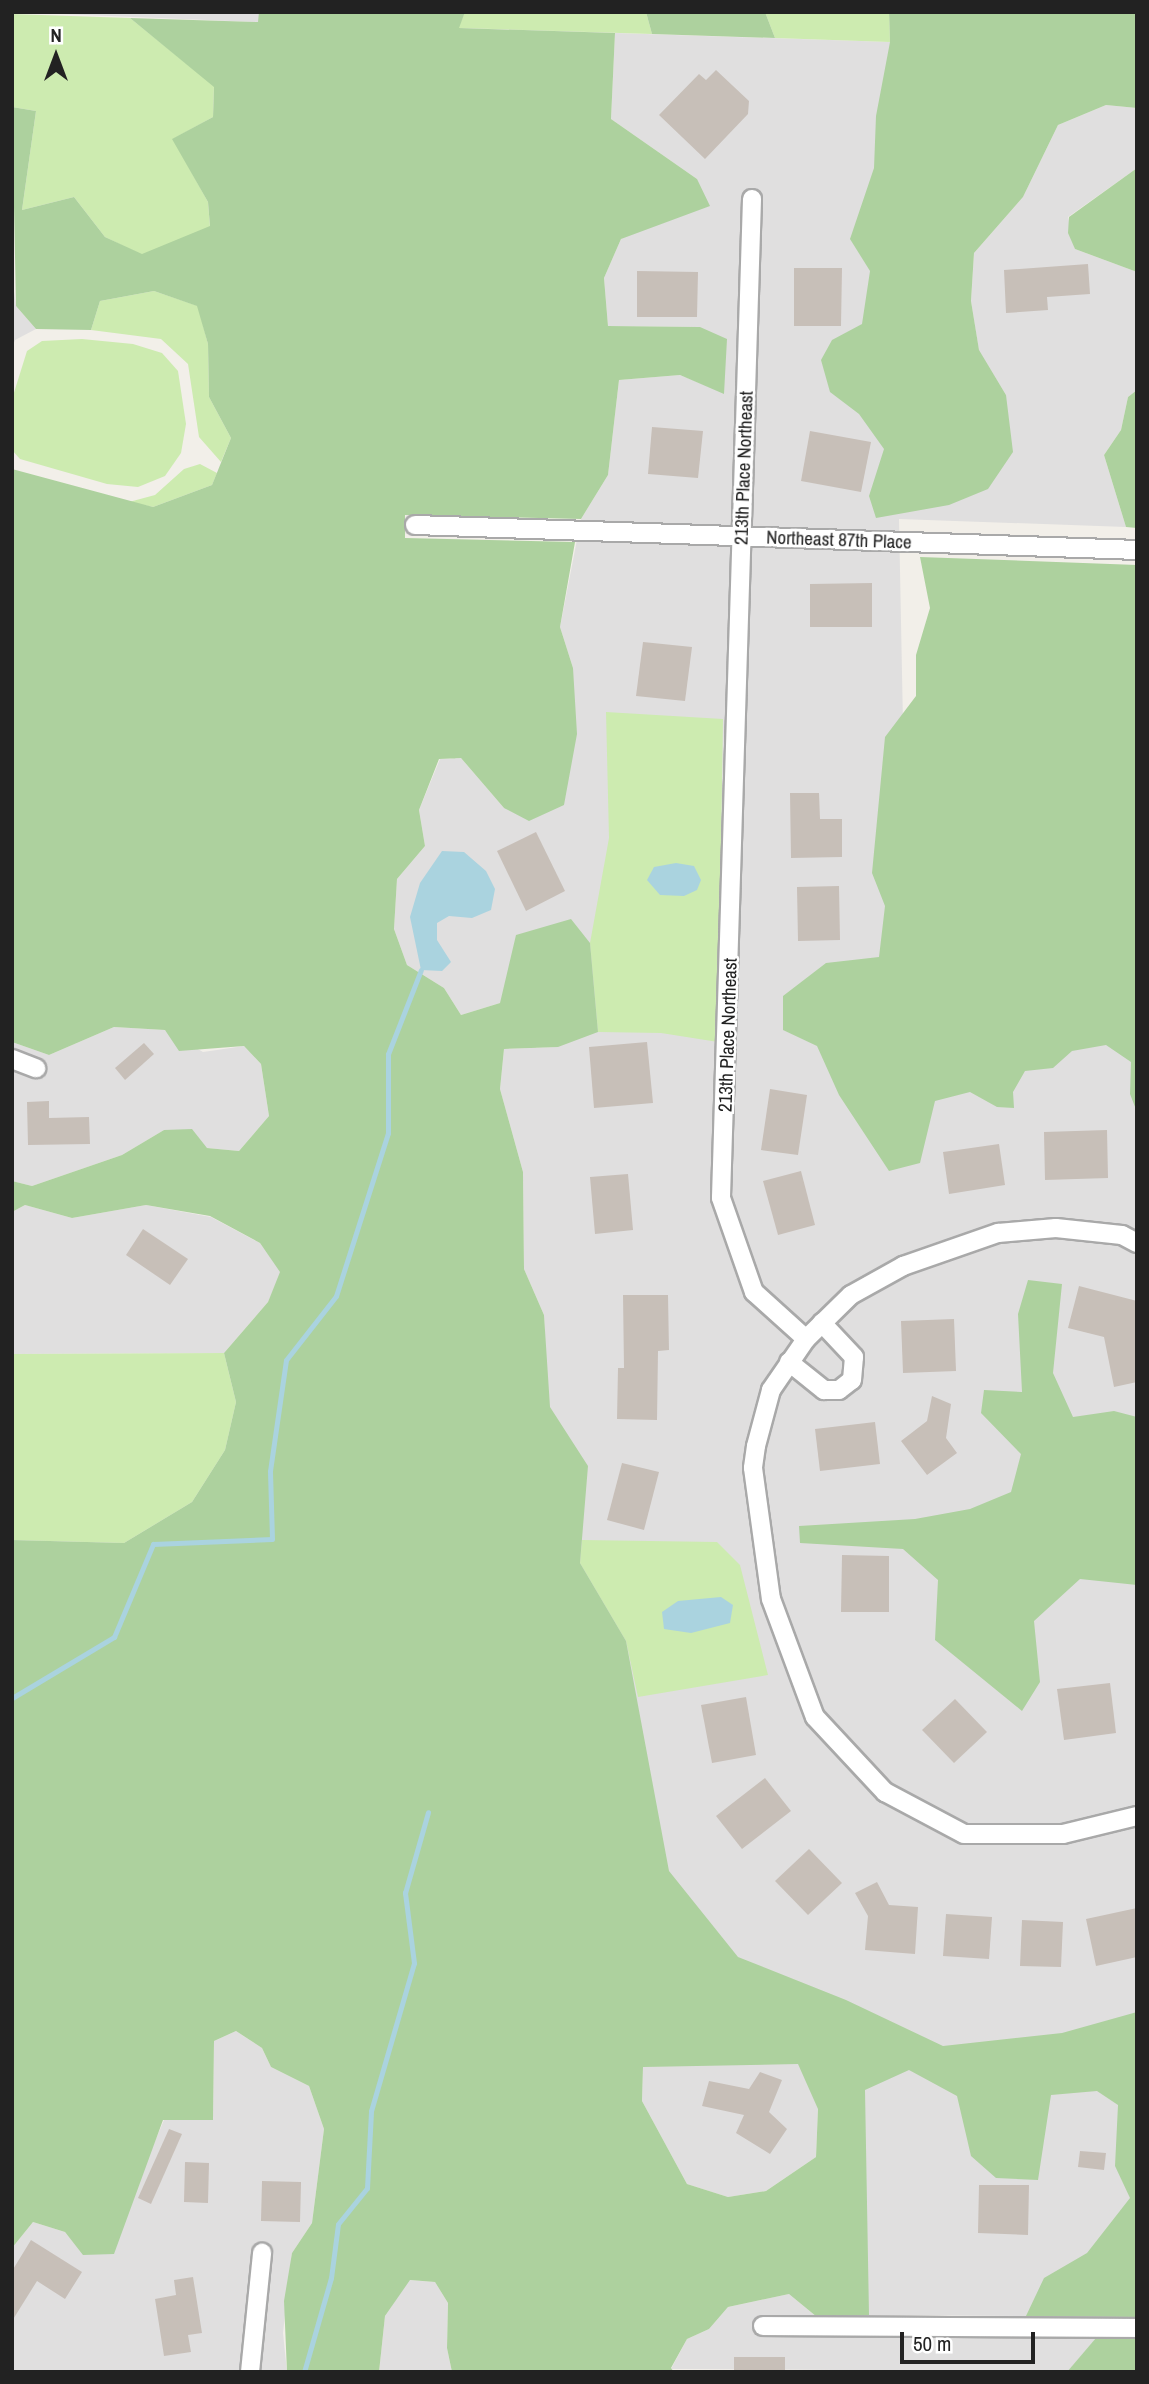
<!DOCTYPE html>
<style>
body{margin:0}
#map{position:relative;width:1149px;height:2384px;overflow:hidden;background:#f2efe9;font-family:"Archivo Narrow",sans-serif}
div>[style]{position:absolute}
.residential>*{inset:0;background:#e0dfdf}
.grass>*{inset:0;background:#cdebb0}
.forest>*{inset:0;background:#add19e}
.water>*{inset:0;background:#aad3df}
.stream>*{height:5px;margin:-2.5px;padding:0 2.5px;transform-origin:2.5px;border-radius:2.5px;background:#aad3df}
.building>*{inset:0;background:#c7bfb8}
.roads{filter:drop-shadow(2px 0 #a9a9a9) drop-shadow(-2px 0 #a9a9a9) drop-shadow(0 2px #a9a9a9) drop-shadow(0 -2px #a9a9a9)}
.minor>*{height:18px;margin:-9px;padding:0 9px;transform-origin:9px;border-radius:9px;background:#fff}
span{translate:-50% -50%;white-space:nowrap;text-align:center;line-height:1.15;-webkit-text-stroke:5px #fff;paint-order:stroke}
.street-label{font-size:19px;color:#222}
.frame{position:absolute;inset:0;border:14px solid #222;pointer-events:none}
.north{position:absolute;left:21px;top:21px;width:70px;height:70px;-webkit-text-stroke:5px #fff;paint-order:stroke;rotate:0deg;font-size:19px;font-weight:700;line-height:28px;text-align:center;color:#222}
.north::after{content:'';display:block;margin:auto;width:24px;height:32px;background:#222;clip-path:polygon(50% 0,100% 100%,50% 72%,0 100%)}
.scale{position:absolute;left:900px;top:2332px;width:135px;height:32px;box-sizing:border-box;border:4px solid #222;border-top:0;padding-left:9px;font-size:21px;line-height:24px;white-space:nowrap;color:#222;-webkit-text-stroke:5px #fff;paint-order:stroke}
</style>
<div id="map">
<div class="residential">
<div style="clip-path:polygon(12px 12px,259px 12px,259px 22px)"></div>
<div style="clip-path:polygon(615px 33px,890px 42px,899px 513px,1006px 395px,979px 351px,971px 301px,974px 253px,1023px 197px,1058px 125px,1106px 105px,1137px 108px,1137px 168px,1068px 217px,1075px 249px,1137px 272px,1137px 390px,1128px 397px,1121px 430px,1104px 455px,1126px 527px,899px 519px,909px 1030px,1137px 1025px,1137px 2317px,870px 2315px,869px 2336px,1137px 2338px,1137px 2372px,671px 2369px,687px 2339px,709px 2329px,728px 2307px,789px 2294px,817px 2317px,818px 2109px,816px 2157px,766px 2191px,728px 2197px,687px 2184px,642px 2101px,643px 2067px,561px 1726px,544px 1315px,524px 1269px,523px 1172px,500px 1089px,504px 1049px,557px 1047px,500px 1003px,461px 1015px,444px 988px,407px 965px,394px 929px,397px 879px,425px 846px,419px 810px,440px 759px,461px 758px,504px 808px,573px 668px,560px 627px,581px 519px,608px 475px,619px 380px,680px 375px,724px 393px,700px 327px,608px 326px,604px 278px,621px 239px,697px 179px,611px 119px)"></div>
<div style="clip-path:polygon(12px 277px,16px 306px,36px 329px,15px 340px,12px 348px)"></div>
<div style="clip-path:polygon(114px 1027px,165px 1030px,203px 1052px,244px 1046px,261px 1064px,269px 1116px,239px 1151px,207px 1148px,164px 1130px,122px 1155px,32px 1186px,12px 1181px,12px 1042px,49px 1055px)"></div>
<div style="clip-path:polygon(25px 1205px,72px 1218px,146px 1205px,211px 1217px,260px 1243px,281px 1272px,268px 1302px,224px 1353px,12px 1354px,12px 1212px)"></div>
<div style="clip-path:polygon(236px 2031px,262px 2048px,271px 2067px,309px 2086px,324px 2129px,312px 2223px,292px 2253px,283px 2333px,287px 2372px,12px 2372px,12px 2248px,33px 2222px,65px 2232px,84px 2255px,152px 2148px,164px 2120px,213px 2120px,214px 2041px)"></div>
<div style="clip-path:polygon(409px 2280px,435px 2282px,448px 2303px,447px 2348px,452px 2372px,379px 2372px,385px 2316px)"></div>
</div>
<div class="grass">
<div style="clip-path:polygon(465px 12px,646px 12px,652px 34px,458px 28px)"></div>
<div style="clip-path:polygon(765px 12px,889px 12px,890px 42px,775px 38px)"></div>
<div style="clip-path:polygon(12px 14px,130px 18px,214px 86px,213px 117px,173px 139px,208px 202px,210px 227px,142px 255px,105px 237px,74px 197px,22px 210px,36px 111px,12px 107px)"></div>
<div style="clip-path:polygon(154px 291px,198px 306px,208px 344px,209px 397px,231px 438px,221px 462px,199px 437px,188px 364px,161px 339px,91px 330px,100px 301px)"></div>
<div style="clip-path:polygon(82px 339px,133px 344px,162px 353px,178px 371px,186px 424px,181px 453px,165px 476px,138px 487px,107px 484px,20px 459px,12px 450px,12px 399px,27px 351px,42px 341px)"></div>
<div style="clip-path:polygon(200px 464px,217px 473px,212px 485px,153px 507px,129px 502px,155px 495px,184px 469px)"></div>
<div style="clip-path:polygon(606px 712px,723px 719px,718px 1042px,661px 1033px,598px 1032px,590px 943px,609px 838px)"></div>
<div style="clip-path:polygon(224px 1353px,236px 1402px,225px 1450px,192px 1502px,124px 1543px,12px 1540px,12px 1354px)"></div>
<div style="clip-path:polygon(582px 1540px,717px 1542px,740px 1565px,768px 1675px,638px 1697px,626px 1641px,580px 1563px)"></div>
</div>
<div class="forest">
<div style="clip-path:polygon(evenodd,259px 12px,465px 12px,459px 28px,615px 33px,611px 119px,697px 179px,710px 206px,621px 239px,604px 278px,608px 326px,700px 327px,727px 339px,724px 394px,680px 375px,619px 380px,608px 475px,581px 519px,405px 515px,405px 538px,575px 542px,560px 627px,573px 668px,577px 734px,564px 805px,529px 821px,504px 808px,461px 758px,439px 759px,419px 810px,425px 846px,397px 879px,394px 929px,407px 965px,444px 988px,461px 1015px,500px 1003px,516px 935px,571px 919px,590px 943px,598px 1032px,558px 1047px,504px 1049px,500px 1089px,523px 1172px,524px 1269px,544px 1315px,550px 1407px,588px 1466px,580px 1563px,626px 1641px,669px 1871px,738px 1957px,846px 2000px,943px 2046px,1062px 2033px,1137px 2012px,1137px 2317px,1026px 2316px,1044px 2278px,1087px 2253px,1130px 2198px,1115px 2166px,1118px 2105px,1097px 2091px,1051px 2095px,1038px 2180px,996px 2178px,971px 2156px,957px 2096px,909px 2070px,865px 2090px,869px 2315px,817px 2317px,789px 2294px,728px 2307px,709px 2329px,687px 2339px,671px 2368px,674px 2372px,452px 2372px,447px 2348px,448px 2303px,435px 2282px,410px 2280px,385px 2316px,379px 2372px,287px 2372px,284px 2301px,292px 2253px,312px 2223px,324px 2129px,309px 2086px,271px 2067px,262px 2048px,236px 2031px,214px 2041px,213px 2120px,163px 2120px,114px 2254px,83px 2255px,65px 2232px,33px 2222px,12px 2248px,12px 1540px,124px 1543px,192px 1502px,225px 1450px,236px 1402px,224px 1353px,268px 1302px,280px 1272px,260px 1243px,210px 1216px,146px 1205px,72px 1218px,25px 1205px,12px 1212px,12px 1181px,32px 1186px,122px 1155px,164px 1130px,192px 1129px,207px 1148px,239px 1151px,269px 1116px,261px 1064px,244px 1046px,179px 1051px,165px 1030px,114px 1027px,49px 1055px,12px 1042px,12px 469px,153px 507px,212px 485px,231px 438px,209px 397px,208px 344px,197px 306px,154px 291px,100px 301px,91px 330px,36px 329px,16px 306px,12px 107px,36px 111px,22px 210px,74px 197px,105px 237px,142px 254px,210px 226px,208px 202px,172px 139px,213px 117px,214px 87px,130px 18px,258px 22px,259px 12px,798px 2064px,818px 2109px,816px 2157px,766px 2191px,728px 2197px,687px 2184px,642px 2101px,643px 2067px,798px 2064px)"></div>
<div style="clip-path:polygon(646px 12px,765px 12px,775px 38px,652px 34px)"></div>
<div style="clip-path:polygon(889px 12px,1137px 12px,1137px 108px,1106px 105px,1058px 125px,1023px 197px,974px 253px,971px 301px,979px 350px,1006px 395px,1013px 452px,988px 489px,949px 505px,876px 518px,869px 496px,884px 449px,859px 414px,830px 392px,821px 360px,832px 340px,862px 324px,870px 271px,850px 239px,874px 168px,876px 116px,890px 42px)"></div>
<div style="clip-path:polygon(1137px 168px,1137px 272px,1075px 249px,1068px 233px,1069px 217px)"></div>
<div style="clip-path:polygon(1137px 390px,1137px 528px,1126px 527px,1104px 455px,1121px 430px,1128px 397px)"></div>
<div style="clip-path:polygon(920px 557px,1137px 565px,1137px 1112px,1130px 1094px,1131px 1062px,1106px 1045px,1072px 1051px,1053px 1068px,1025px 1071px,1013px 1092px,1014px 1108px,997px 1107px,970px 1092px,935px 1101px,920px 1163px,889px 1171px,839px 1095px,817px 1046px,783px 1030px,783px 996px,826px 963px,879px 957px,885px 906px,872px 873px,885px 737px,916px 696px,916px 655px,930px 608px)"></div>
<div style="clip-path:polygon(1028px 1280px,1062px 1284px,1053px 1373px,1073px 1417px,1114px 1411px,1137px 1417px,1137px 1585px,1080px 1579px,1034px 1621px,1040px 1682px,1022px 1711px,935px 1640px,938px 1580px,903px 1549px,800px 1543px,799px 1526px,915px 1519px,970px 1509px,1011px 1492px,1021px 1454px,981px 1413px,984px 1390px,1022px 1392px,1018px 1314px)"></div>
<div style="clip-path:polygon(1096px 2338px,1137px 2338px,1137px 2372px,1067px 2372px)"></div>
</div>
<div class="water">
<div style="clip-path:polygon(442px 851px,464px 852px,486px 871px,495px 889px,491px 910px,472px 918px,449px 916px,437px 923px,437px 940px,451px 962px,442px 971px,421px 970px,410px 917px,420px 883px)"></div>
<div style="clip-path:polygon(676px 863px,694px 866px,701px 880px,697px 890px,684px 896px,660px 895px,647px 880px,654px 867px)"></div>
<div style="clip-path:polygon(721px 1597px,733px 1605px,730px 1623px,691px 1633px,664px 1629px,662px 1612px,678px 1601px)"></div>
</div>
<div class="stream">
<div style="left:12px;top:1698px;width:119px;rotate:-30.9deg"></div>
<div style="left:114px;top:1637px;width:101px;rotate:-67.2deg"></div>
<div style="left:153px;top:1544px;width:119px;rotate:-2.4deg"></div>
<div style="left:272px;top:1539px;width:68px;rotate:-91.7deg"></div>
<div style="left:270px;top:1471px;width:112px;rotate:-81.8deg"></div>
<div style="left:286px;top:1360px;width:81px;rotate:-52deg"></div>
<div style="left:336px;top:1296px;width:171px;rotate:-72.3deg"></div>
<div style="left:388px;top:1133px;width:79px;rotate:-90deg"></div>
<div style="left:388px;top:1054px;width:90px;rotate:-68.6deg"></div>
<div style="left:304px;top:2372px;width:98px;rotate:-74deg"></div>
<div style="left:331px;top:2278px;width:54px;rotate:-82.6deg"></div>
<div style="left:338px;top:2224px;width:46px;rotate:-51.1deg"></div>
<div style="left:367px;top:2188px;width:77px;rotate:-87deg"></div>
<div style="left:371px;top:2111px;width:154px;rotate:-73.8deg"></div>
<div style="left:414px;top:1963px;width:71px;rotate:-97.3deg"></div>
<div style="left:405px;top:1893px;width:84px;rotate:-74.1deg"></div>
</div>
<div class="building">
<div style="clip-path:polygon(716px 70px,749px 101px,748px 114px,705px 159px,659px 115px,699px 74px,706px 80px)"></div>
<div style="clip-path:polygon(1088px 264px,1090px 294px,1047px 297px,1048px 310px,1006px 313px,1004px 270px)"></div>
<div style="clip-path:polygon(794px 268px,842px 268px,841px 326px,794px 326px)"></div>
<div style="clip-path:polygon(637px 271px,698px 272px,697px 317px,637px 317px)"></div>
<div style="clip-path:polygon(652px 427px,703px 431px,698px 478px,648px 474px)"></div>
<div style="clip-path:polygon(810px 431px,871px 442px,861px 492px,801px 481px)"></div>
<div style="clip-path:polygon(872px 583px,872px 627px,810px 627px,810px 584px)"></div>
<div style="clip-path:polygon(643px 642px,692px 647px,685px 701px,636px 696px)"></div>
<div style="clip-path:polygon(790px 793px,819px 793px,820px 819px,842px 819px,842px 857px,791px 858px)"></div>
<div style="clip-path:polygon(536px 832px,565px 891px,526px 911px,497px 851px)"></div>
<div style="clip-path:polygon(839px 886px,840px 940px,798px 941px,797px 887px)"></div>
<div style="clip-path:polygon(647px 1042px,653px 1103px,594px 1108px,589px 1047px)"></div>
<div style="clip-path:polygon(144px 1043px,154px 1054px,125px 1080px,115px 1068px)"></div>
<div style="clip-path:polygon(770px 1089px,807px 1095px,798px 1155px,761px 1150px)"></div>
<div style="clip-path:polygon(49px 1101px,49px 1118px,89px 1117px,90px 1144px,28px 1145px,27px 1102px)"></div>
<div style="clip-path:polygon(1107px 1130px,1108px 1178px,1045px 1180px,1044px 1132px)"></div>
<div style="clip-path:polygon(999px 1144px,1005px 1185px,949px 1194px,943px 1152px)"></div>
<div style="clip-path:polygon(801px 1171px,815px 1225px,778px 1235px,763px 1181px)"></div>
<div style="clip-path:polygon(628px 1174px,633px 1230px,595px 1234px,590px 1177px)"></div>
<div style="clip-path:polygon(143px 1229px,188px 1259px,170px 1285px,126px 1255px)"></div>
<div style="clip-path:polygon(1079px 1286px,1137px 1301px,1137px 1382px,1114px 1387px,1104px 1337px,1068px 1328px)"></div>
<div style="clip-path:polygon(623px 1295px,668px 1295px,669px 1350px,658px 1351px,657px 1420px,617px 1419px,618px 1368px,624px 1368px)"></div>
<div style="clip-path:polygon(954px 1319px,956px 1371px,903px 1373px,901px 1321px)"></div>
<div style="clip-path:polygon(932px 1396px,951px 1404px,946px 1438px,957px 1453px,927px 1475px,901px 1441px,927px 1421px)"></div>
<div style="clip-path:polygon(875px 1422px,880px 1464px,820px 1471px,815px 1429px)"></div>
<div style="clip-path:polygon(622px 1463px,659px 1472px,644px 1530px,607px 1520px)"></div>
<div style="clip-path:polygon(842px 1555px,889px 1556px,889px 1612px,841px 1612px)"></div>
<div style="clip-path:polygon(1110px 1683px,1116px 1733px,1064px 1740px,1057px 1689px)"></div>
<div style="clip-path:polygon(746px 1697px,756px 1755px,712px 1763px,701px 1705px)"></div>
<div style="clip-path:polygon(955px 1699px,987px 1732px,954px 1763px,922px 1730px)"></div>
<div style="clip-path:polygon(765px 1778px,791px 1811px,742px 1849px,716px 1816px)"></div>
<div style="clip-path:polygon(809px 1849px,842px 1883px,808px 1915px,775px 1881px)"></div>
<div style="clip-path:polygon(877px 1882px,889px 1905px,918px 1907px,915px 1954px,865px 1950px,868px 1916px,855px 1893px)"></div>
<div style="clip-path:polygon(1137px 1908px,1137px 1957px,1096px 1966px,1086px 1919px)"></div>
<div style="clip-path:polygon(946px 1914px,992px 1917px,989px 1959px,943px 1956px)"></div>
<div style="clip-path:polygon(1022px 1920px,1063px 1922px,1061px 1967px,1020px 1966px)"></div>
<div style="clip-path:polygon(760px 2072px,782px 2080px,769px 2112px,787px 2129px,770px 2154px,736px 2133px,744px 2115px,702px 2106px,709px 2081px,749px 2089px)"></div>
<div style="clip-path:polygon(169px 2129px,182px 2134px,151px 2204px,138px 2198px)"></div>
<div style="clip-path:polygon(1080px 2151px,1106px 2153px,1104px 2170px,1078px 2167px)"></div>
<div style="clip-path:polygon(185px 2162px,209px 2163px,208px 2203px,184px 2202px)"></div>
<div style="clip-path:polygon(262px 2181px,301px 2182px,300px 2222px,261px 2221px)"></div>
<div style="clip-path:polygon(979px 2185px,1029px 2185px,1028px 2235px,978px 2233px)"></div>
<div style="clip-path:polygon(31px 2240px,82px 2272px,65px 2299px,37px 2281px,12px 2321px,12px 2271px)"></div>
<div style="clip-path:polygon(193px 2277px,202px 2333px,188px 2335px,191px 2352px,164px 2356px,155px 2299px,176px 2295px,174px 2280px)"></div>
<div style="clip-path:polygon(734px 2357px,785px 2357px,785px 2372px,734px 2372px)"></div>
</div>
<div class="roads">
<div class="minor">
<div style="left:752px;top:199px;width:999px;rotate:91.78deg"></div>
<div style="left:721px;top:1198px;width:100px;rotate:70.7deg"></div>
<div style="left:754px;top:1292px;width:70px;rotate:42.1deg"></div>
<div style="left:806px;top:1339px;width:62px;rotate:124.5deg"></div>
<div style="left:771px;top:1390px;width:58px;rotate:105deg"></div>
<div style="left:756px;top:1446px;width:22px;rotate:98deg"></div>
<div style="left:753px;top:1468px;width:132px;rotate:82.2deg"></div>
<div style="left:771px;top:1599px;width:126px;rotate:69.6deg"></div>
<div style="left:815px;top:1717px;width:103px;rotate:47deg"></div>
<div style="left:885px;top:1792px;width:89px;rotate:28deg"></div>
<div style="left:964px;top:1834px;width:99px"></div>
<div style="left:1063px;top:1834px;width:76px;rotate:-13.7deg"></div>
<div style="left:415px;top:525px;width:722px;rotate:1.98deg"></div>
<div style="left:12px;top:1059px;width:26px;rotate:21deg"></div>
<div style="left:806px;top:1339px;width:63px;rotate:-44.4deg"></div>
<div style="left:851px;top:1295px;width:60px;rotate:-29.1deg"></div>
<div style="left:903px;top:1266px;width:101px;rotate:-19.2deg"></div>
<div style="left:998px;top:1233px;width:58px;rotate:-4.9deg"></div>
<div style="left:1056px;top:1228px;width:66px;rotate:6.1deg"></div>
<div style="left:1122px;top:1235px;width:17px;rotate:28deg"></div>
<div style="left:789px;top:1362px;width:45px;rotate:38.7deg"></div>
<div style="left:824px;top:1390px;width:15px"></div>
<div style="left:839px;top:1390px;width:16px;rotate:-38deg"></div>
<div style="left:852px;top:1380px;width:23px;rotate:-85deg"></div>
<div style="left:854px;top:1357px;width:47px;rotate:-133.3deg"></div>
<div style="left:763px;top:2326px;width:374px;rotate:0.3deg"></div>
<div style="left:250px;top:2372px;width:120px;rotate:-84.2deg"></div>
</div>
</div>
<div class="street-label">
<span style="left:744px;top:468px;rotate:-88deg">213th Place Northeast</span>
<span style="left:839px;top:540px;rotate:2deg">Northeast 87th Place</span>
<span style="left:728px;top:1035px;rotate:-88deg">213th Place Northeast</span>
</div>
<div class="frame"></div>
<div class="north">N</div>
<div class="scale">50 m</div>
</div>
